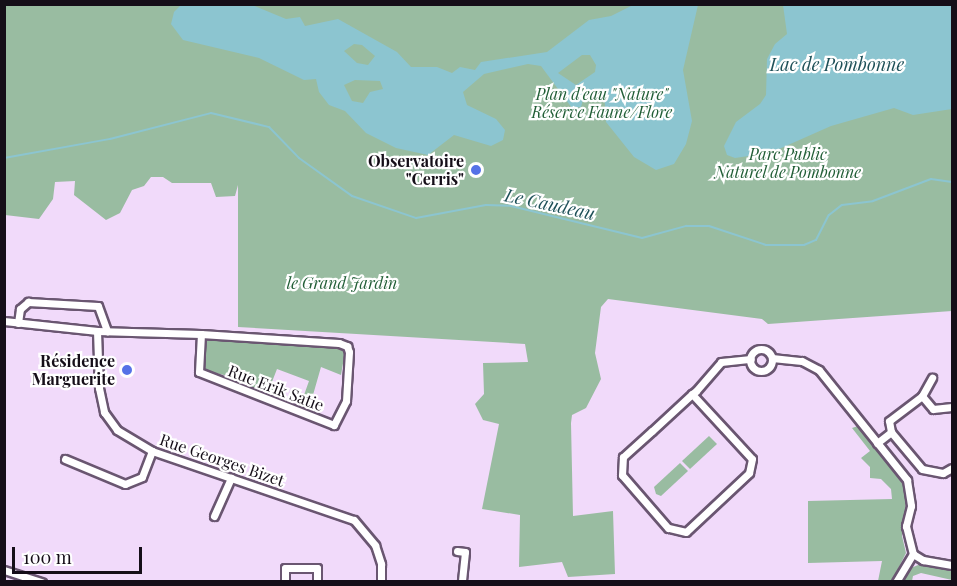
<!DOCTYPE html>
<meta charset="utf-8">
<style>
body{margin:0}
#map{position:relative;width:957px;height:586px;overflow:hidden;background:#f1dafa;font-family:"Playfair Display",serif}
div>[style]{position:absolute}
.green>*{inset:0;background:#99bca1}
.water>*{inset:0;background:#8cc5d0}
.stream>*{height:2px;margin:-1px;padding:0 1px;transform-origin:1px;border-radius:1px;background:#8cc5d0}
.roads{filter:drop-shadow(2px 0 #6a5671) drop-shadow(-2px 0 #6a5671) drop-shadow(0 2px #6a5671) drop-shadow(0 -2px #6a5671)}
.minor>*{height:7px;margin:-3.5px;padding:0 3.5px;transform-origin:3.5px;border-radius:3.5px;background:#fff}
.minor>.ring{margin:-3.5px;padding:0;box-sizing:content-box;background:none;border:7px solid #fff;border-radius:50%}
.dots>*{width:16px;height:16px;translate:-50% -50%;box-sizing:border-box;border:3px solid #fff;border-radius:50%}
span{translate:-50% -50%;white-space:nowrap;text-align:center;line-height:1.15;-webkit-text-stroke:4.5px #fff;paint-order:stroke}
.park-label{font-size:16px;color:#215e36;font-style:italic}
.poi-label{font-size:16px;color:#150e18;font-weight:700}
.right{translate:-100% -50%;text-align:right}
.street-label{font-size:16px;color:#150e18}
.water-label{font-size:18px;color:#1e5058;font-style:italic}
.frame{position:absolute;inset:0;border:6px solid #150e18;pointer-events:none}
.scale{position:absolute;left:12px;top:547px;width:130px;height:27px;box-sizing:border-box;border:3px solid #150e18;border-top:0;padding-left:8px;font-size:18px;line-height:21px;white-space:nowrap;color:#150e18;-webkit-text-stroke:4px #fff;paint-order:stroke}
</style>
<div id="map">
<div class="green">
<div style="clip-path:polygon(5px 5px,952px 5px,952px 311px,768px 324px,762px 319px,608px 299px,601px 307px,595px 353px,601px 379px,586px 408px,572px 415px,571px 423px,573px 516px,613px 511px,615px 574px,568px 577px,562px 562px,519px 567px,520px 515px,482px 509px,499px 424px,483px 420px,475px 404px,484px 394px,483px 363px,528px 362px,525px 344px,238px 327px,238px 185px,235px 196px,216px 197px,211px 183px,172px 183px,163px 177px,151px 177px,144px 186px,132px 190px,120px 213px,106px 220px,74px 195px,75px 181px,55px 182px,53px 199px,39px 219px,5px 215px)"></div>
<div style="clip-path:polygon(205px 338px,337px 346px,345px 352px,341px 375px,321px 367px,311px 402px,318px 406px,315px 415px,299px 409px,309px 381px,277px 369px,270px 387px,275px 390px,273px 398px,235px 384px,237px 378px,202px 370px)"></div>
<div style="clip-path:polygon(858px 426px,901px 481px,907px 495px,902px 536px,906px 553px,892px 581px,878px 581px,882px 561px,808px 563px,808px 501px,892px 499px,891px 489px,881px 479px,870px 478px,870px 467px,861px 458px,870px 451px,852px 428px)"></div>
<div style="clip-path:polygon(709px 436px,717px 444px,690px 469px,682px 461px)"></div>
<div style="clip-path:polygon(680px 463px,688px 471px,661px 496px,656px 494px,654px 487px)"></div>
<div style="clip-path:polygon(923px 563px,952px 571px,952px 580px,921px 573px,913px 576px,912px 581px,900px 582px,906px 570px)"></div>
</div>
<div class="water">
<div style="clip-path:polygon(evenodd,182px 4px,252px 5px,286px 19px,300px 17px,305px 26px,338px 19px,397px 52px,411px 67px,437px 67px,452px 73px,460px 67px,475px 70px,481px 62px,547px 52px,589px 20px,611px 16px,633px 5px,698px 5px,683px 70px,692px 121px,686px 144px,674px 164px,656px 170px,634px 157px,606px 122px,604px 91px,584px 96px,581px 107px,572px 108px,541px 66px,528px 64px,484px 74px,463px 92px,467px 105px,496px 119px,505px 130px,503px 140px,491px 146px,454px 135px,428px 155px,396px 148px,366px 133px,345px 111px,329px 105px,319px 92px,316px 79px,304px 80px,259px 58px,183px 40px,171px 24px,174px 12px,182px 4px,354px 44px,362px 45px,375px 56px,368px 65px,357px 63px,344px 51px,354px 44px,182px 4px,582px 55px,590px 55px,596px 65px,595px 72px,576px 85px,558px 73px,582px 55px,182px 4px,355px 80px,380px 81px,383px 89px,370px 92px,363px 103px,352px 101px,344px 85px,355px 80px)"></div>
<div style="clip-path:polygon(783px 5px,952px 5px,952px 109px,913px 115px,894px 108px,831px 126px,770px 153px,735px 158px,727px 155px,724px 146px,736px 122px,760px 104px,766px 95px,767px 59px,775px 44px,787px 34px)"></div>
</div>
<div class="stream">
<div style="left:4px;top:158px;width:108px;rotate:-10.2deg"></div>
<div style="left:110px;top:139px;width:104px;rotate:-14.4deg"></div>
<div style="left:211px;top:113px;width:60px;rotate:13.6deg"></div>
<div style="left:269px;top:127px;width:43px;rotate:45.9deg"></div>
<div style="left:299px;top:158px;width:65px;rotate:35.6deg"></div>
<div style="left:352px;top:196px;width:68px;rotate:19deg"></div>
<div style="left:416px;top:218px;width:71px;rotate:-10.5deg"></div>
<div style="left:486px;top:205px;width:25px;rotate:2deg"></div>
<div style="left:511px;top:206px;width:135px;rotate:13.7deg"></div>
<div style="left:642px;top:238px;width:46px;rotate:-15.3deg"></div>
<div style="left:686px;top:226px;width:23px"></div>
<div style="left:709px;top:226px;width:60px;rotate:18.4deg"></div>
<div style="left:766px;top:245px;width:38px"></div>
<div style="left:804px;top:245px;width:13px;rotate:-23deg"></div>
<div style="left:816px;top:240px;width:28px;rotate:-63deg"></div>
<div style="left:829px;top:215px;width:16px;rotate:-38deg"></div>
<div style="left:842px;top:205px;width:31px;rotate:-7deg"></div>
<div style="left:873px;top:201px;width:62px;rotate:-20.8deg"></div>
<div style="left:931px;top:179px;width:21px;rotate:8deg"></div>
</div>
<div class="roads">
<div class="minor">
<div style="left:4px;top:321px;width:94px;rotate:6.1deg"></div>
<div style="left:97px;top:331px;width:104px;rotate:1.7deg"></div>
<div style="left:201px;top:334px;width:138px;rotate:3.7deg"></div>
<div style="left:339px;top:343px;width:9px;rotate:21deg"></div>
<div style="left:347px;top:346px;width:6px;rotate:72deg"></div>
<div style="left:349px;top:352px;width:49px;rotate:93.5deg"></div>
<div style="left:346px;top:401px;width:27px;rotate:117deg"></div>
<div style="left:334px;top:425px;width:145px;rotate:-158.6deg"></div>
<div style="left:199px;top:372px;width:38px;rotate:-87deg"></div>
<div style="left:18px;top:323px;width:14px;rotate:-82deg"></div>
<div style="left:20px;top:309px;width:11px;rotate:-41deg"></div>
<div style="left:28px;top:302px;width:70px;rotate:3.3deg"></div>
<div style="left:98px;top:306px;width:27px;rotate:70deg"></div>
<div style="left:97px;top:331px;width:57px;rotate:88deg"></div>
<div style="left:99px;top:388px;width:25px;rotate:78deg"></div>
<div style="left:104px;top:412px;width:22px;rotate:54deg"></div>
<div style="left:117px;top:430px;width:41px;rotate:31deg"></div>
<div style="left:152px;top:451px;width:213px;rotate:18.9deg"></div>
<div style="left:354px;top:520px;width:33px;rotate:50deg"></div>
<div style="left:375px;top:545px;width:20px;rotate:72deg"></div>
<div style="left:381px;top:564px;width:18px;rotate:90deg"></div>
<div class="ring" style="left:750px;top:349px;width:15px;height:15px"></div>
<div style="left:772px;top:358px;width:30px;rotate:6deg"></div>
<div style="left:802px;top:361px;width:19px;rotate:28deg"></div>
<div style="left:819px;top:370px;width:141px;rotate:51.3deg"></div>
<div style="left:907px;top:480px;width:26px;rotate:81deg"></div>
<div style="left:911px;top:506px;width:21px;rotate:104deg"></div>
<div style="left:906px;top:526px;width:29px;rotate:76deg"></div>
<div style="left:692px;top:394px;width:88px;rotate:47.3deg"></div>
<div style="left:752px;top:459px;width:14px;rotate:102deg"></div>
<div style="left:749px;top:473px;width:86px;rotate:136.9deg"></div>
<div style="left:686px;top:532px;width:18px;rotate:-167deg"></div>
<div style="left:668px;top:528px;width:70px;rotate:-131deg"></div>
<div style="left:622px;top:475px;width:18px;rotate:-87deg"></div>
<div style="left:623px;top:457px;width:39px;rotate:-42deg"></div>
<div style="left:652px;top:431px;width:54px;rotate:-42.8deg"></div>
<div style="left:692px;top:394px;width:5px;rotate:-37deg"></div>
<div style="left:696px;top:391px;width:38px;rotate:-49deg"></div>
<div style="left:721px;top:362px;width:30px;rotate:-6deg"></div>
<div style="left:922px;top:396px;width:21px;rotate:-61deg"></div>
<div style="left:891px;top:432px;width:48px;rotate:50deg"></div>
<div style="left:922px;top:469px;width:21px;rotate:11deg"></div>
<div style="left:943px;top:473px;width:10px;rotate:-29deg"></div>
<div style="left:877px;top:443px;width:18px;rotate:-38deg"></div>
<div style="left:891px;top:432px;width:11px;rotate:-100deg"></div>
<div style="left:889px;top:421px;width:41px;rotate:-37.1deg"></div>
<div style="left:922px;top:396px;width:17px;rotate:50deg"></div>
<div style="left:933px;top:409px;width:19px;rotate:-6deg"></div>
<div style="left:65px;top:459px;width:65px;rotate:22.6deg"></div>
<div style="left:125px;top:484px;width:18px;rotate:-22deg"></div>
<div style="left:142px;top:477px;width:28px;rotate:-69deg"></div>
<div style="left:214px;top:516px;width:42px;rotate:-65.9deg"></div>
<div style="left:457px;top:551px;width:8px;rotate:7deg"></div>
<div style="left:465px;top:552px;width:30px;rotate:96deg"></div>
<div style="left:913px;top:554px;width:12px;rotate:31deg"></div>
<div style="left:923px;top:560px;width:29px;rotate:10deg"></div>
<div style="left:4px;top:570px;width:40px;rotate:18deg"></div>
<div style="left:285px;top:582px;width:14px;rotate:-90deg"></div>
<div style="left:285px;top:568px;width:32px"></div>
<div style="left:317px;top:568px;width:14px;rotate:90deg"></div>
<div style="left:896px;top:582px;width:33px;rotate:-59deg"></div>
</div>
</div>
<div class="dots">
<div style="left:476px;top:170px;background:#5572e7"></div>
<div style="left:127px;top:370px;background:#5572e7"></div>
</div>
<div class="park-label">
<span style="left:602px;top:103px">Plan d'eau "Nature"<br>Réserve Faune/Flore</span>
<span style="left:788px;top:163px">Parc Public<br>Naturel de Pombonne</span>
<span style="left:342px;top:283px">le Grand Jardin</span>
</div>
<div class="poi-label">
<span class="right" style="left:464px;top:170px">Observatoire<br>"Cerris"</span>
<span class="right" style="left:115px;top:370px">Résidence<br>Marguerite</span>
</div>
<div class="street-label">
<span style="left:276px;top:388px;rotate:21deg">Rue Erik Satie</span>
<span style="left:222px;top:460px;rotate:19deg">Rue Georges Bizet</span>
</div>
<div class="water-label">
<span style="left:837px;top:64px">Lac de Pombonne</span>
<span style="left:550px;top:204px;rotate:12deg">Le Caudeau</span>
</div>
<div class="frame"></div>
<div class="scale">100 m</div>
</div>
